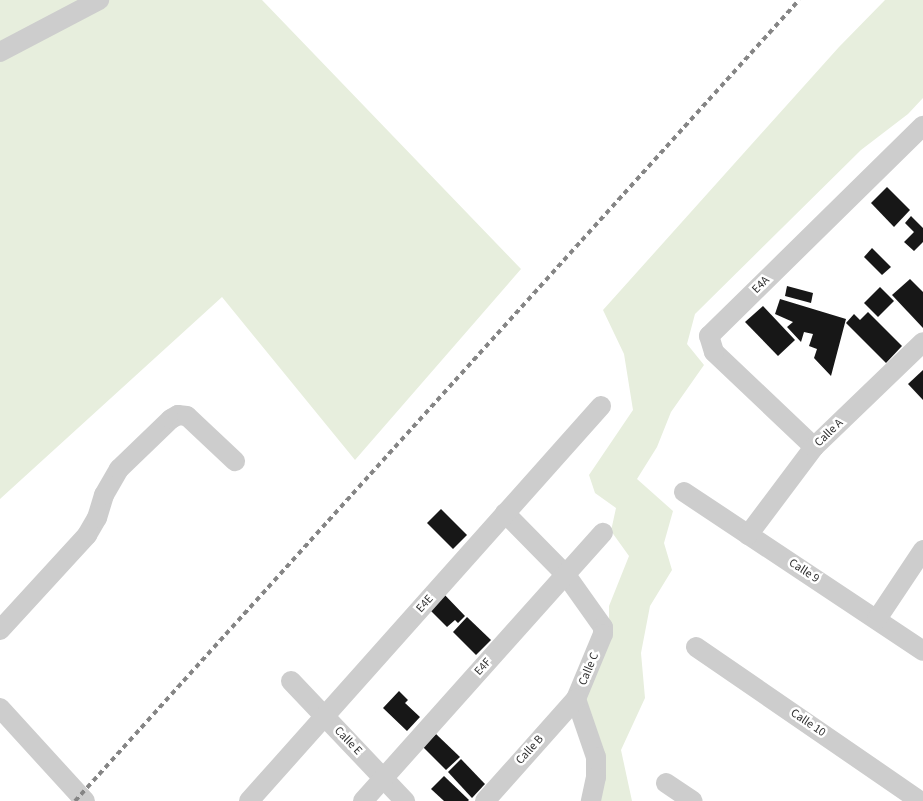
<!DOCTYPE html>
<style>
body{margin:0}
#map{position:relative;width:923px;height:801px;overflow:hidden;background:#fff;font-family:"Source Sans 3",sans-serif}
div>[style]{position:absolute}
.green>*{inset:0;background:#e7eedd}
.building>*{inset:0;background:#171717}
.minor>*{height:20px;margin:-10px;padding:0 10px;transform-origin:10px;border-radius:10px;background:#cdcdcd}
.rail>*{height:4px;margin-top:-2px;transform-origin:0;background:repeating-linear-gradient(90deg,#858585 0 5px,transparent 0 9px)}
span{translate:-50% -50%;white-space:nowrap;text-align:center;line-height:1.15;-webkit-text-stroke:5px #fff;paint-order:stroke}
.street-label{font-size:12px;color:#303030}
</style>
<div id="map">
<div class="green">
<div style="clip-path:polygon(0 0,262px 0,521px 269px,355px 460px,222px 297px,0 499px)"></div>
<div style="clip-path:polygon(885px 0,923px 0,923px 98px,908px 114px,861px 150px,695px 314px,687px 344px,704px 365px,671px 412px,657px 447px,637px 479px,673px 511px,664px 543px,672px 570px,650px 606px,641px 653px,645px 698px,621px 750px,632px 801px,599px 801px,585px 695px,609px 637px,609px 606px,629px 556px,611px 531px,616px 508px,595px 493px,589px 475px,633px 410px,624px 354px,603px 310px,839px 47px)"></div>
</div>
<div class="building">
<div style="clip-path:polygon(887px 187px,910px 210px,894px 227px,871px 203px)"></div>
<div style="clip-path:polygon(911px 216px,923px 228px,923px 242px,914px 251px,904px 242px,914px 232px,905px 223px)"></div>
<div style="clip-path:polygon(872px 248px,891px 267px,882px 275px,864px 257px)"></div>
<div style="clip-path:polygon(910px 279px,923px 292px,923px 328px,892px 295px)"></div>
<div style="clip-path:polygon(787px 286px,813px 293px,811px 303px,785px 296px)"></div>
<div style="clip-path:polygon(880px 287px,894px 301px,878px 317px,864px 303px)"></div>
<div style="clip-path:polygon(780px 299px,846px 319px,831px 376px,814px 358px,817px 349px,809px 346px,813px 334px,804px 332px,801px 342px,787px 327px,793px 322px,775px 314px)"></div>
<div style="clip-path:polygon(763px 306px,795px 340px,778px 356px,745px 322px)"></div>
<div style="clip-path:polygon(868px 312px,902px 346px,886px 363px,846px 323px,854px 314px,860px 320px)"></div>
<div style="clip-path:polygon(923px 370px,923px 400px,908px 384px)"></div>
<div style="clip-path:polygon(441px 509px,467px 535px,453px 549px,427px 523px)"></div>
<div style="clip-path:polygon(441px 591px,465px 616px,458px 623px,455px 620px,447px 627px,426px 606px)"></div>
<div style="clip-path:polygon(467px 617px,491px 640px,476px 655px,453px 632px)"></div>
<div style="clip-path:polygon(399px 691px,408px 700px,405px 703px,420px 717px,407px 731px,383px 708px)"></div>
<div style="clip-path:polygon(436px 734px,460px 757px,446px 770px,423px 747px)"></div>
<div style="clip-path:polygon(461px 759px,485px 784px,472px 798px,448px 772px)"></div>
<div style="clip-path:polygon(444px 776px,469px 800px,468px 801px,444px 801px,431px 789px)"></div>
</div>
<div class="minor">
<div style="left:0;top:52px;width:112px;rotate:-27.7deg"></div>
<div style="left:814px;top:447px;width:138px;rotate:-136.5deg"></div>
<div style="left:714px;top:352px;width:17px;rotate:-107deg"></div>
<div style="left:709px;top:336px;width:300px;rotate:-44.5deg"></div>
<div style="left:684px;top:492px;width:287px;rotate:33.6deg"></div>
<div style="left:505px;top:513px;width:87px;rotate:45.5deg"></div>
<div style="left:566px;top:575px;width:64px;rotate:54.6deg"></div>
<div style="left:603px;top:627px;width:7px;rotate:90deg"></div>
<div style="left:603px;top:634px;width:70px;rotate:112.6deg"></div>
<div style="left:576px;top:699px;width:61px;rotate:71deg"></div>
<div style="left:596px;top:757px;width:20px;rotate:90deg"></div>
<div style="left:596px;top:777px;width:25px;rotate:102deg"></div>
<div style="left:748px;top:535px;width:110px;rotate:-53.1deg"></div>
<div style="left:814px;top:447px;width:151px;rotate:-43.9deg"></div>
<div style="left:877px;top:619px;width:83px;rotate:-56.3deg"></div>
<div style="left:0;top:630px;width:129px;rotate:-47.5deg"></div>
<div style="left:87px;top:535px;width:20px;rotate:-60deg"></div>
<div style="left:97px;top:518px;width:24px;rotate:-73deg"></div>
<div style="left:104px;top:495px;width:30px;rotate:-60deg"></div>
<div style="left:119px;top:469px;width:72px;rotate:-43.9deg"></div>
<div style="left:171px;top:419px;width:8px;rotate:-30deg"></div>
<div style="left:178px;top:415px;width:9px;rotate:6deg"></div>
<div style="left:187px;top:416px;width:66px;rotate:43.2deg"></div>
<div style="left:696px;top:647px;width:272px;rotate:34.5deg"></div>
<div style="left:291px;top:681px;width:166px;rotate:46.5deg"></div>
<div style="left:0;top:708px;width:126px;rotate:47.6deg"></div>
<div style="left:666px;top:783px;width:32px;rotate:34deg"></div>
<div style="left:249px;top:801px;width:529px;rotate:-48.29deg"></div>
<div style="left:363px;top:801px;width:360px;rotate:-48.2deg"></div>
<div style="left:485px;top:801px;width:137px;rotate:-48.3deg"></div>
</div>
<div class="rail">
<div style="left:75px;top:801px;width:1080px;rotate:-47.89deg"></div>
</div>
<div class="street-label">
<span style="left:761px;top:285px;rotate:-45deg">E4A</span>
<span style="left:829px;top:433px;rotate:-44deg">Calle A</span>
<span style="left:804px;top:571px;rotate:33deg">Calle 9</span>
<span style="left:425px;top:604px;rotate:-48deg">E4E</span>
<span style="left:483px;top:667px;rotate:-48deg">E4F</span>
<span style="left:589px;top:669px;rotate:-67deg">Calle C</span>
<span style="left:808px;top:723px;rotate:34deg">Calle 10</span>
<span style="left:348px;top:741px;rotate:46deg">Calle E</span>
<span style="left:530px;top:750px;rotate:-48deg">Calle B</span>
</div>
</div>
